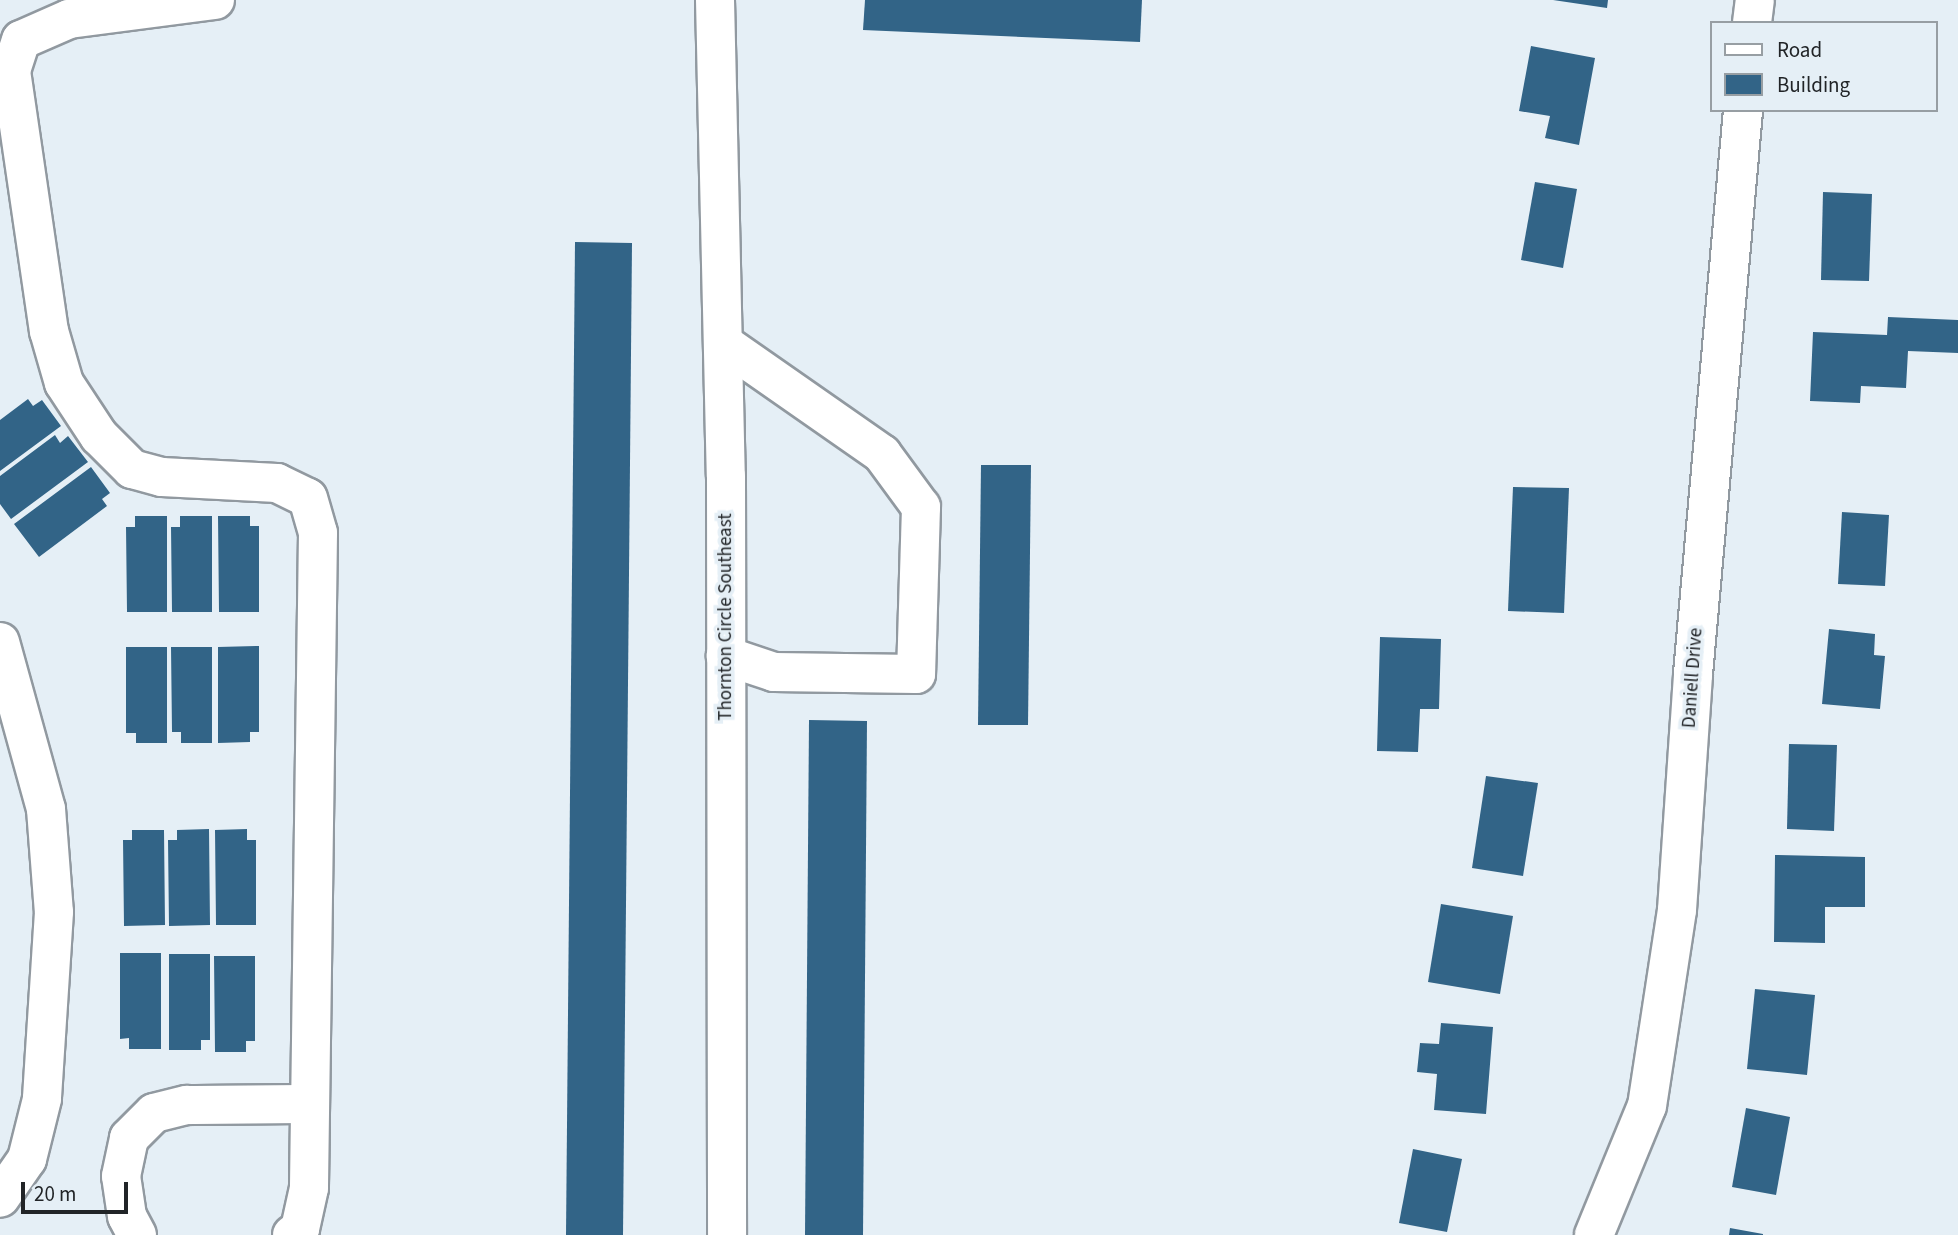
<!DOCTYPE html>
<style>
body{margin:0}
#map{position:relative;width:1958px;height:1235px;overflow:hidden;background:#e5eff6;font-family:"Source Sans 3",sans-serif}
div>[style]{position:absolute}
.building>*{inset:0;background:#326487}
.roads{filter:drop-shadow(2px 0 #9199a0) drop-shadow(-2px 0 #9199a0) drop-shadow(0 2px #9199a0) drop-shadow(0 -2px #9199a0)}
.minor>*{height:38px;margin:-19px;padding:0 19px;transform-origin:19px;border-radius:19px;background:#fff}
span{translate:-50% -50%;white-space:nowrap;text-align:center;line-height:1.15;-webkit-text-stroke:7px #e5eff6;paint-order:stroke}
.street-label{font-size:19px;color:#212427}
.legend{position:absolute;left:1710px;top:21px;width:228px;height:91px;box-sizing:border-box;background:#e5eff6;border:2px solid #979ea3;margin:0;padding:9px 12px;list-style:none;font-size:21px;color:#212427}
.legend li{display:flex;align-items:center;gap:14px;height:35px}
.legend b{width:35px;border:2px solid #979ea3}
.scale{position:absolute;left:21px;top:1182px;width:107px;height:32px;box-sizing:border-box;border:4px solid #212427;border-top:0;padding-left:9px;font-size:21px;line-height:24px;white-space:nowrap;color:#212427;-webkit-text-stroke:5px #e5eff6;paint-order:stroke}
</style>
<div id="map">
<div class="building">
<div style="clip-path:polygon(865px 0,1142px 0,1140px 42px,863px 30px)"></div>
<div style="clip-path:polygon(1553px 0,1608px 0,1607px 8px)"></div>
<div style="clip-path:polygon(1531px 46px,1595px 58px,1579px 145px,1545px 138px,1550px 116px,1519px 111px)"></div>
<div style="clip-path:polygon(1535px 182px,1577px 189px,1563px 268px,1521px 260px)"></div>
<div style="clip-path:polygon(1823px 192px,1872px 194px,1869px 281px,1821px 280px)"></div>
<div style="clip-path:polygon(575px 242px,632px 243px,623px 1235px,566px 1235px)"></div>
<div style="clip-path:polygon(1888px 317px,1958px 320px,1958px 353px,1908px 351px,1906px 388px,1861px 386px,1860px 403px,1810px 401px,1813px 332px,1887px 335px)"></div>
<div style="clip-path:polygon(28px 399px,33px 406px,42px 400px,61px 426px,0 471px,0 420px)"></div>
<div style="clip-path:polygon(55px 435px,60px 443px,68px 436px,88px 462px,11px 519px,0 504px,0 476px)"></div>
<div style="clip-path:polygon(981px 465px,1031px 465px,1028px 725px,978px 725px)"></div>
<div style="clip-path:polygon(91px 467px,110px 493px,102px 499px,107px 506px,39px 557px,14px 524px)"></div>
<div style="clip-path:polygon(1513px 487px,1569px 488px,1564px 613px,1508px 611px)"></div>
<div style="clip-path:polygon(1842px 512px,1889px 515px,1885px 586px,1838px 584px)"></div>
<div style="clip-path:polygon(135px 516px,167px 516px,167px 612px,127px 612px,126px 527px,135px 527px)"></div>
<div style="clip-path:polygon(180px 516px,212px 516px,212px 612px,172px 612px,171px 527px,180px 527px)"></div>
<div style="clip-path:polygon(218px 516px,250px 516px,250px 526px,259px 526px,259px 612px,219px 612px)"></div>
<div style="clip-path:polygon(1829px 629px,1875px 634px,1874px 655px,1885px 656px,1880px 709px,1822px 704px)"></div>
<div style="clip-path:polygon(1380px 637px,1441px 639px,1439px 709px,1420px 709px,1418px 752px,1377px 751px)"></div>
<div style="clip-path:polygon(259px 646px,259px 732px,250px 732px,250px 742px,218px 743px,218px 647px)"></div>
<div style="clip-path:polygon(126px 647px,167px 647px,167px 743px,136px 743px,136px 733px,126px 733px)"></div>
<div style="clip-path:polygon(171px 647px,212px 647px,212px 743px,181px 743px,181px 732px,172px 732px)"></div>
<div style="clip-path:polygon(809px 720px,867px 721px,863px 1235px,805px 1235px)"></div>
<div style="clip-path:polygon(1789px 744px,1837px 745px,1834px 831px,1787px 829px)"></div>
<div style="clip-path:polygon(1486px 776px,1538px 783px,1523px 876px,1472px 868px)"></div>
<div style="clip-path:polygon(209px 829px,210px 925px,169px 926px,168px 840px,177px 840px,177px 830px)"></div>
<div style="clip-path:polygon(247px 829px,247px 840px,256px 840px,256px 925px,216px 925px,215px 830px)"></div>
<div style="clip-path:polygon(132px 830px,164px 830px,165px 925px,124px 926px,123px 840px,132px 840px)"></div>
<div style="clip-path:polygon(1775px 855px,1865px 857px,1865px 907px,1825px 907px,1825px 943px,1774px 942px)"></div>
<div style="clip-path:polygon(1441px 904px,1513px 916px,1500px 994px,1428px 982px)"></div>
<div style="clip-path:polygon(120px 953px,161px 953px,161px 1049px,129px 1049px,129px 1038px,120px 1039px)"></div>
<div style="clip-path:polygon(169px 954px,210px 954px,210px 1040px,201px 1040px,201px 1050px,169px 1050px)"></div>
<div style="clip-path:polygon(214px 956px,255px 956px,255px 1041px,246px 1041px,246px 1052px,215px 1052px)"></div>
<div style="clip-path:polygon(1755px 989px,1815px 995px,1807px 1075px,1747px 1069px)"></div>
<div style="clip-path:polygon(1441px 1023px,1493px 1027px,1486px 1114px,1434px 1110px,1437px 1074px,1417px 1072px,1420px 1043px,1439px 1044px)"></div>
<div style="clip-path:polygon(1746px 1108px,1790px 1117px,1776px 1195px,1732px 1187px)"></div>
<div style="clip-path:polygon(1413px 1149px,1462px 1159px,1447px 1232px,1399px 1223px)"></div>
<div style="clip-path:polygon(1730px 1228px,1763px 1234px,1763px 1235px,1729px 1235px)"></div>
</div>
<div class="roads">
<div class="minor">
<div style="left:215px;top:0;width:147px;rotate:172.6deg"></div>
<div style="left:69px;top:19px;width:52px;rotate:156.4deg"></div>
<div style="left:21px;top:40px;width:33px;rotate:108deg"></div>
<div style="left:11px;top:71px;width:263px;rotate:81.7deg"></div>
<div style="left:49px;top:331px;width:54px;rotate:73.9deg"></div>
<div style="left:64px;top:383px;width:64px;rotate:56.6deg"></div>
<div style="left:99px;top:436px;width:47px;rotate:45deg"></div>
<div style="left:132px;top:469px;width:31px;rotate:15deg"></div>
<div style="left:162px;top:477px;width:115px;rotate:3deg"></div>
<div style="left:277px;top:483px;width:34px;rotate:26deg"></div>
<div style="left:308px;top:498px;width:36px;rotate:74deg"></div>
<div style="left:318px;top:533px;width:655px;rotate:90.79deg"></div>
<div style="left:309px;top:1188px;width:42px;rotate:102.4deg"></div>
<div style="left:300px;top:1229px;width:10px;rotate:143deg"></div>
<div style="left:715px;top:0;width:476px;rotate:88.7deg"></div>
<div style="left:726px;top:476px;width:759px;rotate:89.92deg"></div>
<div style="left:1752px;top:23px;width:23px;rotate:-83deg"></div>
<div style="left:723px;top:343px;width:194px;rotate:34.9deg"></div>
<div style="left:882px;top:454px;width:66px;rotate:53.7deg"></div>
<div style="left:921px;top:507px;width:167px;rotate:91.7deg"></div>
<div style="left:916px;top:674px;width:142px;rotate:-179.2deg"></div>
<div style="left:774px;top:672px;width:51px;rotate:-161.6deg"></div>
<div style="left:0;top:642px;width:173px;rotate:74.6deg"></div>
<div style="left:46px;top:809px;width:103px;rotate:85.6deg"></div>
<div style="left:54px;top:912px;width:187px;rotate:93.7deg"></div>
<div style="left:42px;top:1099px;width:62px;rotate:104deg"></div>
<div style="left:27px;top:1159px;width:47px;rotate:124.7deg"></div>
<div style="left:137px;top:1235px;width:21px;rotate:-118deg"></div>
<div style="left:127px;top:1216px;width:40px;rotate:-98.5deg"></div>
<div style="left:121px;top:1176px;width:39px;rotate:-78deg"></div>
<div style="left:129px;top:1138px;width:35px;rotate:-45deg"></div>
<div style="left:154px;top:1113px;width:34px;rotate:-14deg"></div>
<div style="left:187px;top:1105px;width:123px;rotate:-0.5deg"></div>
<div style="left:1594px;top:1235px;width:139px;rotate:-67.7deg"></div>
<div style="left:1647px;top:1106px;width:198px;rotate:-81.3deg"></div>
<div style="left:1677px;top:910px;width:237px;rotate:-86.1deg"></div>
<div style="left:1693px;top:674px;width:566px;rotate:-84.93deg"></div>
</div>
</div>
<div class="street-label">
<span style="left:726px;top:617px;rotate:-90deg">Thornton Circle Southeast</span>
<span style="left:1693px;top:678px;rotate:-86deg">Daniell Drive</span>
</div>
<ul class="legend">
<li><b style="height:9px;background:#fff"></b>Road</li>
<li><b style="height:19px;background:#326487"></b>Building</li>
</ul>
<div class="scale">20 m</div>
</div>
